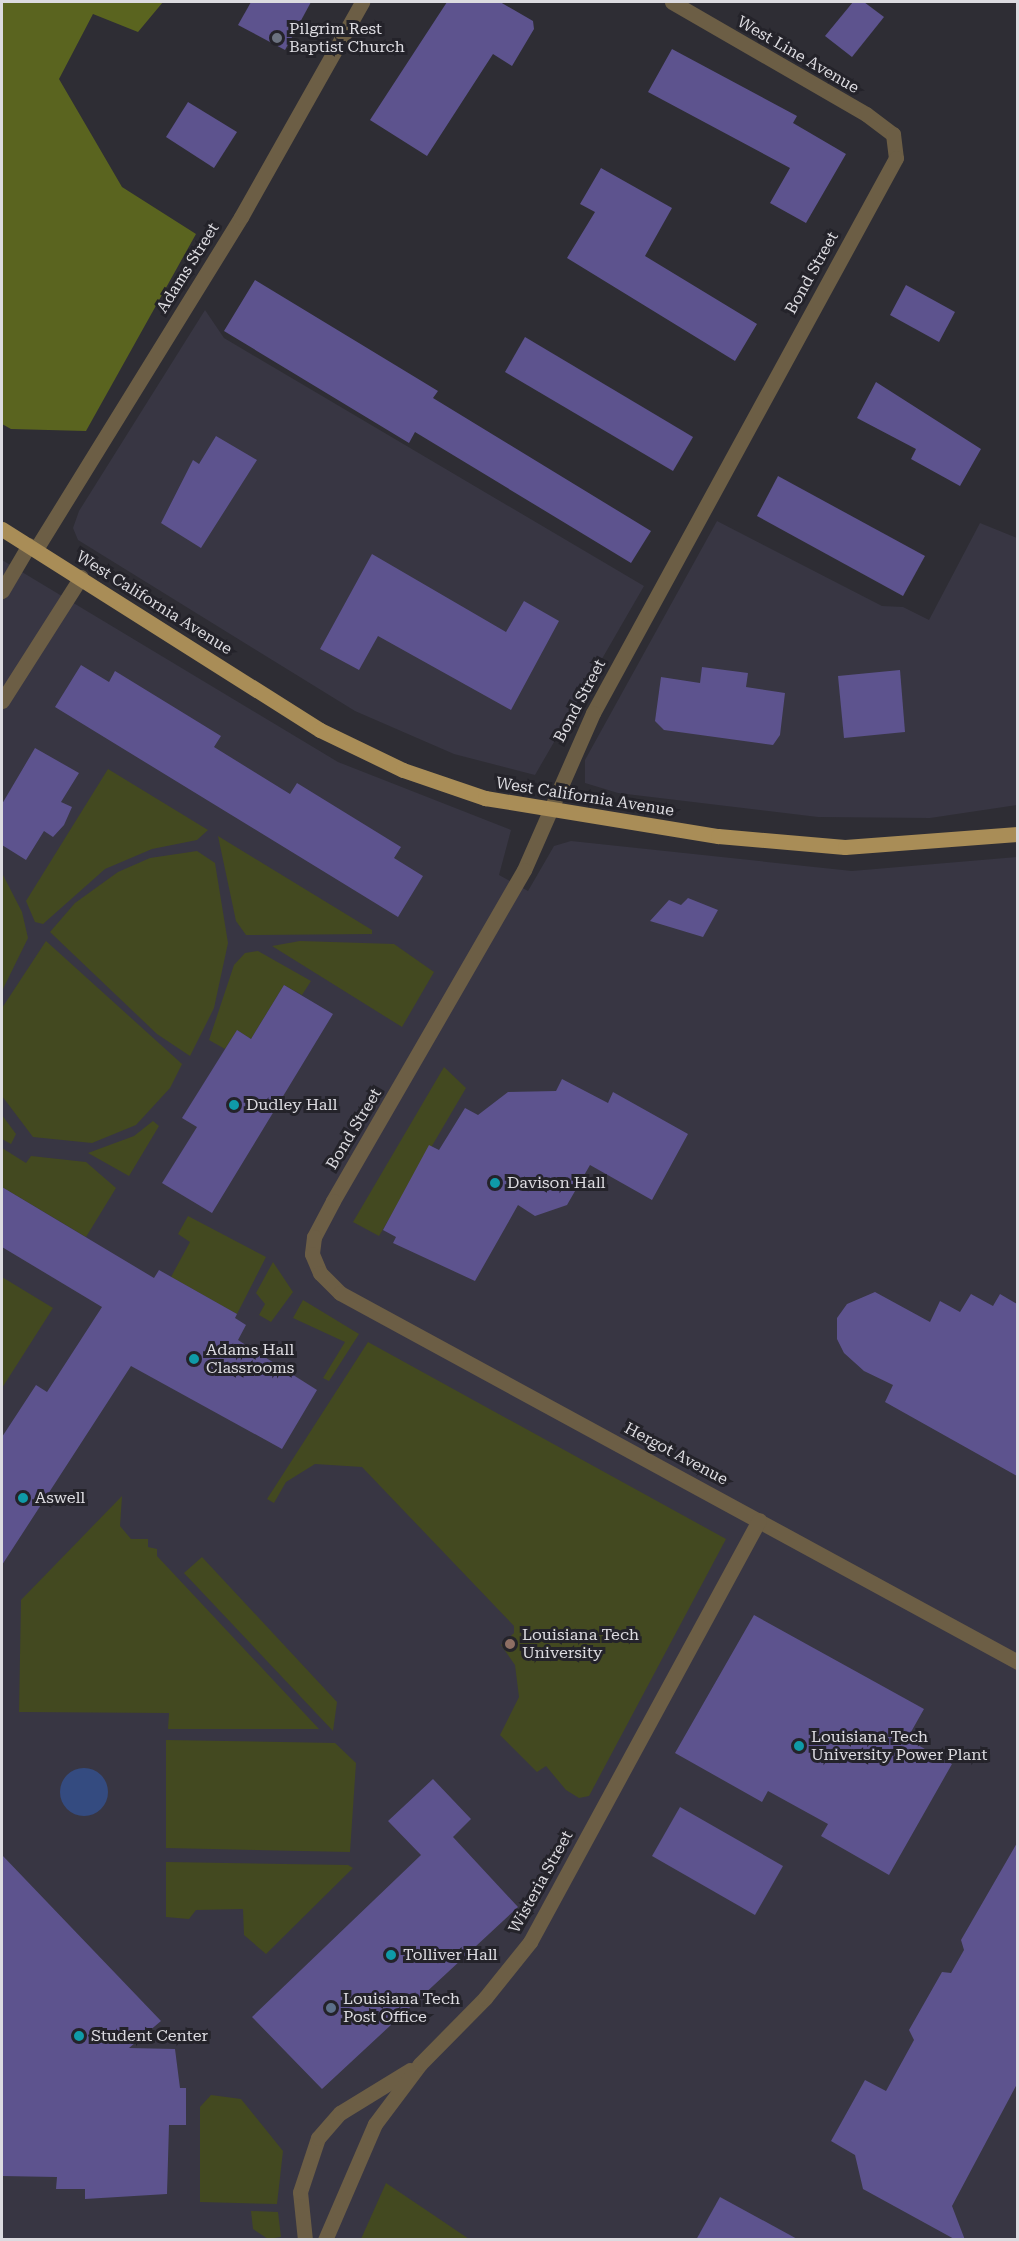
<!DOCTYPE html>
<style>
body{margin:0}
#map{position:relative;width:1019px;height:2241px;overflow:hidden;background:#2e2d34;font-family:"Roboto Serif",serif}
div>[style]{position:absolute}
.built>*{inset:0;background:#383643}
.green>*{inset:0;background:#434920}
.forest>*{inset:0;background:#5a641f}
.water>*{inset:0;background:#344b80}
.round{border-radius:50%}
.building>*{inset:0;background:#5d538e}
.minor>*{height:15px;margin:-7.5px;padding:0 7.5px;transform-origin:7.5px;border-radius:7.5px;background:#6c5e45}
.major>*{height:15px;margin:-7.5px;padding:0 7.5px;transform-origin:7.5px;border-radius:7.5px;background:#a98d57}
.dots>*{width:16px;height:16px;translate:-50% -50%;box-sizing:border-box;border:3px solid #24232a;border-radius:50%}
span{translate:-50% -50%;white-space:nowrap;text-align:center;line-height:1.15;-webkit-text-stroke:6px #24232a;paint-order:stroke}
.poi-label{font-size:16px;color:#dcdbe0}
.left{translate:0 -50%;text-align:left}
.street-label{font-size:16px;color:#dcdbe0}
.frame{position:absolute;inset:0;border:3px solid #dcdbe0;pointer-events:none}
</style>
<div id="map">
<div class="built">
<div style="clip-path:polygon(205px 310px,224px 338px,644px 586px,535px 775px,454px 754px,355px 711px,78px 540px,73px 528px,79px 511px)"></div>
<div style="clip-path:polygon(717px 521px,882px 606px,903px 607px,929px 620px,980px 523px,1017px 538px,1017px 805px,930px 818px,818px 817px,618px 793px,585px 783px,585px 760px)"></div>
<div style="clip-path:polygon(2px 560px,338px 762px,511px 830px,499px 875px,528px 891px,554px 846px,571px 841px,852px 871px,1017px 857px,1017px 2239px,2px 2239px)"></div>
</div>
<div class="green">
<div style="clip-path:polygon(108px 769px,208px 830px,197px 840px,152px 849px,105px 869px,43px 924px,35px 922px,26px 901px)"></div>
<div style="clip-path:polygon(218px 836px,372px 930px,372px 934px,246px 935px,236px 921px)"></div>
<div style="clip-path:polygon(197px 851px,215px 863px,228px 943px,214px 1008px,190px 1056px,157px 1034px,50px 932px,75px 903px,118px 872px,150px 858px)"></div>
<div style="clip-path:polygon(2px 873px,22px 912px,28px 938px,2px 991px)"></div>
<div style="clip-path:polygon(46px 941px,182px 1064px,170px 1088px,136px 1125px,92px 1143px,33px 1137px,2px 1096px,2px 1008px)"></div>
<div style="clip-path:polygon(300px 941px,394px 944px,434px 972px,402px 1027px,272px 946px)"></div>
<div style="clip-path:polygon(258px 951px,311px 981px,302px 995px,284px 985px,251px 1039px,237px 1030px,225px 1049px,209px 1040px,234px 965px,245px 953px)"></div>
<div style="clip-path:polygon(444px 1067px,466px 1088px,379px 1236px,353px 1222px)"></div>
<div style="clip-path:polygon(2px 1115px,16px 1134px,11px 1144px,2px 1139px)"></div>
<div style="clip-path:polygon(153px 1121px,159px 1126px,129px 1176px,88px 1153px,134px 1136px)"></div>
<div style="clip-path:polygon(2px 1148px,26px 1163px,31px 1156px,86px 1162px,116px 1188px,86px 1237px,2px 1187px)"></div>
<div style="clip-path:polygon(188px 1216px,266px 1257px,237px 1314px,171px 1277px,190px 1242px,178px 1234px)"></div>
<div style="clip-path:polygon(273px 1262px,293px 1292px,271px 1322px,259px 1315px,265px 1304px,256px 1293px)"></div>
<div style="clip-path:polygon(2px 1277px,53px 1308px,2px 1388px)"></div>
<div style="clip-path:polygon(303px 1300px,359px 1334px,329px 1381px,323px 1378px,345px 1342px,293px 1318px)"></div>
<div style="clip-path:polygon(368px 1342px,726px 1539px,589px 1796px,579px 1798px,566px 1790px,546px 1766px,537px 1772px,500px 1735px,519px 1697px,515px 1665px,501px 1645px,514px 1633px,514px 1626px,362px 1467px,315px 1464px,286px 1482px,274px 1503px,267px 1499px)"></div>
<div style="clip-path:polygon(122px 1496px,120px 1526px,131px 1539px,148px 1539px,148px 1547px,157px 1549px,157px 1556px,319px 1729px,168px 1729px,169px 1713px,19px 1712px,21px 1600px)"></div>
<div style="clip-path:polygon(202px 1557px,337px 1702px,333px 1731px,184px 1573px)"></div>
<div style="clip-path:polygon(166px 1740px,335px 1743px,356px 1763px,350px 1852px,166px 1848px)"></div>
<div style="clip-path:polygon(166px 1862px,348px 1865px,353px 1868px,266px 1954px,244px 1935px,243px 1909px,196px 1910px,189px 1919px,166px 1917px)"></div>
<div style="clip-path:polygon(211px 2095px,241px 2099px,283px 2151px,277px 2204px,200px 2202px,200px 2107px)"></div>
<div style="clip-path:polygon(386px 2183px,469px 2239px,361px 2239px)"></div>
<div style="clip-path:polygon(251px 2211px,278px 2212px,281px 2237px,268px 2239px,253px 2229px)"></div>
</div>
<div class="forest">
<div style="clip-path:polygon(2px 2px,163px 2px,138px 32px,93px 14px,59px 79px,122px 187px,196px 234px,86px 431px,11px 429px,2px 424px)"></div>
</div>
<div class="water">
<div class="round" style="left:60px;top:1768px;width:48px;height:48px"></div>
</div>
<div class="building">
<div style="clip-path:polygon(251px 2px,311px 2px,285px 50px,238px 25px)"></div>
<div style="clip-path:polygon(447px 2px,500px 2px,533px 21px,534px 29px,512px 66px,493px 54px,427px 156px,370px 120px)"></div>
<div style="clip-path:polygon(853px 2px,864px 2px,884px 17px,852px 57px,825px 36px)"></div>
<div style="clip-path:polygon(672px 49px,797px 116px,793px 123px,846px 154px,806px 223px,770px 203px,790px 168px,648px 92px)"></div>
<div style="clip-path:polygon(188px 102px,237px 132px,214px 168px,166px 137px)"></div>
<div style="clip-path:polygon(601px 168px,672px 208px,645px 256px,757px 324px,735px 361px,567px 258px,595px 212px,580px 204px)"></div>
<div style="clip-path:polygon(255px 280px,438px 391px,433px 398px,651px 531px,631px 563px,415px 432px,409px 443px,224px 331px)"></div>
<div style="clip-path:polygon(906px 285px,955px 312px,939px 342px,890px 315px)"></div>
<div style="clip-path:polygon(525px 337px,693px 437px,673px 471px,505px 372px)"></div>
<div style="clip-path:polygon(876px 382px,981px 449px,960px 486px,911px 459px,916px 449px,857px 418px)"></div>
<div style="clip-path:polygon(216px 436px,257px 460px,201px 548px,161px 523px,193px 460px,199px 464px)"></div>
<div style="clip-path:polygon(778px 476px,925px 556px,903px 596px,757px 516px)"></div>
<div style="clip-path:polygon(372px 554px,506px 632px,524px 601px,559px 621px,511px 710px,378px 636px,359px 670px,320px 649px)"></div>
<div style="clip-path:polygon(81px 665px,109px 682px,115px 671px,221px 736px,214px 747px,290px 794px,297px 783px,401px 847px,394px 858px,423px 876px,398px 917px,55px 707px)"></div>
<div style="clip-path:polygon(702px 667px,748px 673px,746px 687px,785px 693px,780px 735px,773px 745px,664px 730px,655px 721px,661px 677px,700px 683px)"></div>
<div style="clip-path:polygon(900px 670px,905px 732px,844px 738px,838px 676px)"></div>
<div style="clip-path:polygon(35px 748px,79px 773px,61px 802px,72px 807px,64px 825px,53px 837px,44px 831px,26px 860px,2px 845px,2px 804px)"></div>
<div style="clip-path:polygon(688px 898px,718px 910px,703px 937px,650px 921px,669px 900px,681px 905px)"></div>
<div style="clip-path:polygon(284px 985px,333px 1014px,212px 1213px,162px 1183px,197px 1127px,182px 1118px,237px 1030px,251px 1039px)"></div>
<div style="clip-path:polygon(562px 1079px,608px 1103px,613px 1092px,688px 1134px,652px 1200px,590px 1165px,567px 1205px,535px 1216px,518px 1205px,475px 1281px,393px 1243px,396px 1237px,383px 1230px,429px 1145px,439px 1150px,465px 1108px,478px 1115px,508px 1092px,556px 1091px)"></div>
<div style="clip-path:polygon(2px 1187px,154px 1278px,159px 1270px,237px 1314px,235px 1318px,246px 1325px,238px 1340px,317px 1390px,282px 1449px,131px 1366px,2px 1565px,2px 1437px,36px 1385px,47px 1392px,102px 1307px,2px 1247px)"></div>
<div style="clip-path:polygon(875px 1292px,930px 1322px,940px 1301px,960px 1312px,971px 1294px,993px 1306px,1000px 1294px,1017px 1304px,1017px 1476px,885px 1402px,893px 1385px,864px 1371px,844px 1353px,837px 1339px,837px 1318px,847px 1304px)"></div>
<div style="clip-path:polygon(754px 1615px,924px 1709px,907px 1739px,952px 1764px,889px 1875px,821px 1836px,828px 1824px,768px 1791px,762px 1802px,675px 1753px)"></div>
<div style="clip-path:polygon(433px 1779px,471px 1819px,453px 1837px,518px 1907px,322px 2089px,252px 2017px,421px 1855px,388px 1821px)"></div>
<div style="clip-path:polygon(680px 1807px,783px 1866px,755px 1915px,652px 1856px)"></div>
<div style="clip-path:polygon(1017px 1843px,1017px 2084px,952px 2206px,965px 2240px,956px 2240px,863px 2189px,855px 2155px,831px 2141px,865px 2080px,886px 2091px,914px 2040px,909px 2030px,942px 1972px,951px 1973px,964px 1950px,961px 1940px)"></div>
<div style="clip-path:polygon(2px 1855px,161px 2021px,129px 2048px,175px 2049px,180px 2088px,186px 2088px,186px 2125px,169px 2125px,167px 2194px,85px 2199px,85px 2189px,56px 2189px,57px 2177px,2px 2176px)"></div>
<div style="clip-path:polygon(720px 2197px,799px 2240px,696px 2240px)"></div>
</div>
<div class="minor">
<div style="left:672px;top:2px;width:224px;rotate:30deg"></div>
<div style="left:866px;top:114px;width:34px;rotate:37deg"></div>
<div style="left:893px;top:134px;width:24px;rotate:83deg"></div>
<div style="left:896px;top:158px;width:632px;rotate:118.63deg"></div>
<div style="left:593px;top:713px;width:171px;rotate:113.7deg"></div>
<div style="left:524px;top:870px;width:382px;rotate:120deg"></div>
<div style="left:333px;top:1201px;width:41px;rotate:117.8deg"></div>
<div style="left:314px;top:1237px;width:17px;rotate:97deg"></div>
<div style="left:312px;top:1254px;width:21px;rotate:67deg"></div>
<div style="left:320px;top:1273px;width:28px;rotate:45deg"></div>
<div style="left:340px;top:1293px;width:772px;rotate:28.56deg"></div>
<div style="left:36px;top:549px;width:390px;rotate:-58.3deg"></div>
<div style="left:241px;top:217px;width:247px;rotate:-60.6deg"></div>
<div style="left:2px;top:591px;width:53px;rotate:-59.6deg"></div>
<div style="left:2px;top:701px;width:147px;rotate:-57.5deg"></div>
<div style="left:305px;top:2240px;width:48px;rotate:-95.9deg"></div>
<div style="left:300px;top:2192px;width:57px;rotate:-71.6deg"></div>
<div style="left:318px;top:2138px;width:33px;rotate:-49deg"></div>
<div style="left:340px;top:2113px;width:82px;rotate:-31.6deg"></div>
<div style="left:325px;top:2240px;width:126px;rotate:-66.7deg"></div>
<div style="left:375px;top:2124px;width:75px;rotate:-53.1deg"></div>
<div style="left:420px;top:2064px;width:93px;rotate:-45.4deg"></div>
<div style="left:485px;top:1998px;width:72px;rotate:-51.2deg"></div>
<div style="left:530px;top:1942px;width:480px;rotate:-61.5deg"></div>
</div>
<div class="major">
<div style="left:2px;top:529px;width:376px;rotate:32.3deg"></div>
<div style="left:320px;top:730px;width:92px;rotate:25.7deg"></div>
<div style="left:403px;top:770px;width:87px;rotate:18.9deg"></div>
<div style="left:485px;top:798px;width:236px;rotate:9.3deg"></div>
<div style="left:718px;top:836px;width:127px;rotate:5deg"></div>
<div style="left:845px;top:847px;width:173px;rotate:-4.3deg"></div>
</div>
<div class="dots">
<div style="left:277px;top:38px;background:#6b7280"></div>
<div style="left:234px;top:1105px;background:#0f9aa8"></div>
<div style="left:495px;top:1183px;background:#0f9aa8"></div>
<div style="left:194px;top:1359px;background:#0f9aa8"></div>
<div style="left:23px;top:1498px;background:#0f9aa8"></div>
<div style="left:510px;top:1644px;background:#8d6e63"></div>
<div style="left:799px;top:1746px;background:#0f9aa8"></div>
<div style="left:391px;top:1955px;background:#0f9aa8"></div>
<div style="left:331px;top:2008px;background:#5c6f8a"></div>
<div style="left:79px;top:2036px;background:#0f9aa8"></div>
</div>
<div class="poi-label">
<span class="left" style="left:289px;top:38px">Pilgrim Rest<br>Baptist Church</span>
<span class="left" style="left:246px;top:1105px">Dudley Hall</span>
<span class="left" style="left:507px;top:1183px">Davison Hall</span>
<span class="left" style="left:206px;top:1359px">Adams Hall<br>Classrooms</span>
<span class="left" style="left:35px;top:1498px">Aswell</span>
<span class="left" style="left:522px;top:1644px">Louisiana Tech<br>University</span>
<span class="left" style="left:811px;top:1746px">Louisiana Tech<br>University Power Plant</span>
<span class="left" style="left:403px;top:1955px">Tolliver Hall</span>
<span class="left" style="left:343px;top:2008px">Louisiana Tech<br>Post Office</span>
<span class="left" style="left:91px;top:2036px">Student Center</span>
</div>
<div class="street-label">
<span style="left:798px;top:55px;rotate:30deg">West Line Avenue</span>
<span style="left:188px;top:268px;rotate:-58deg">Adams Street</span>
<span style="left:812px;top:273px;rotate:-61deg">Bond Street</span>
<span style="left:154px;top:603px;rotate:32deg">West California Avenue</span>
<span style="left:580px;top:701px;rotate:-62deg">Bond Street</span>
<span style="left:585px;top:797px;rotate:9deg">West California Avenue</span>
<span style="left:354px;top:1129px;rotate:-59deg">Bond Street</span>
<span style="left:676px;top:1454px;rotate:28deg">Hergot Avenue</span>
<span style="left:541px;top:1882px;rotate:-61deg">Wisteria Street</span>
</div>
<div class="frame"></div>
</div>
